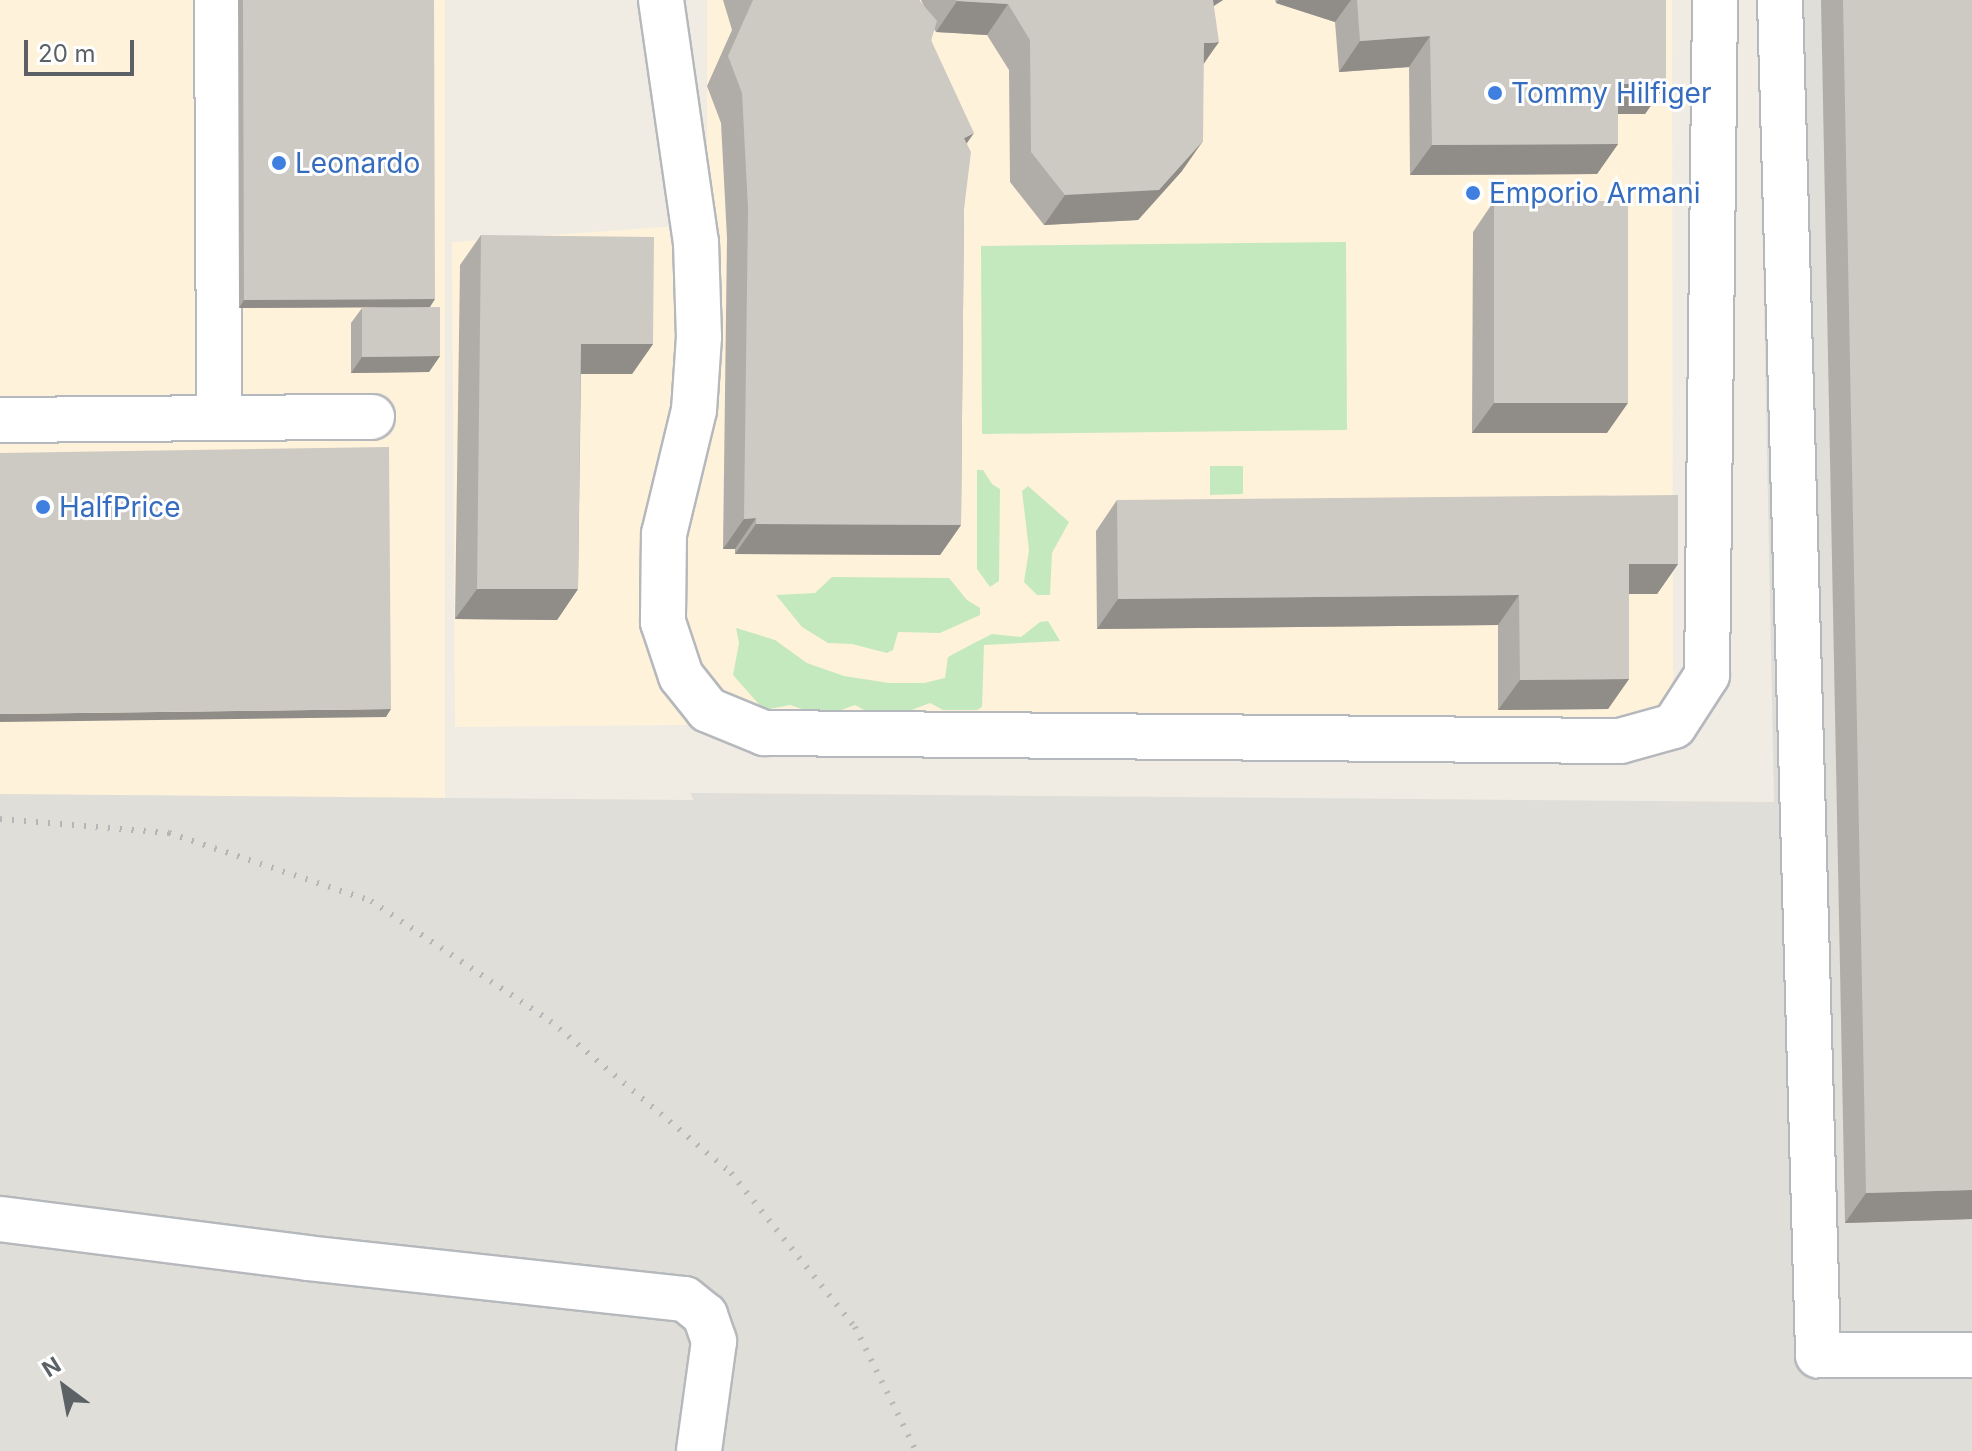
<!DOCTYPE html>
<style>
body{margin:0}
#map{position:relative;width:1972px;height:1451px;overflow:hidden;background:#f0ece4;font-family:Inter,sans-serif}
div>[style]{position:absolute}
.commercial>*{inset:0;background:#fff2da}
.industrial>*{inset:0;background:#e0ded8}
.green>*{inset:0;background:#c4e9bf}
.roads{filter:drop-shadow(2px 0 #b5b8bc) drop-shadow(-2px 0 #b5b8bc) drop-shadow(0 2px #b5b8bc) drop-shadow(0 -2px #b5b8bc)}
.minor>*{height:44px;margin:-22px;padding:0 22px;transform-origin:22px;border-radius:22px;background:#fff}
.rail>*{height:6px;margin-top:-3px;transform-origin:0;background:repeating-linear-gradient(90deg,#b5b6b7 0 2px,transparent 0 12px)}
.wall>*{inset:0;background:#b0ada8}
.shaded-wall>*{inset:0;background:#908d88}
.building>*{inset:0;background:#cdc9c3}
.dots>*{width:22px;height:22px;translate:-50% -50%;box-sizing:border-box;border:4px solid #fff;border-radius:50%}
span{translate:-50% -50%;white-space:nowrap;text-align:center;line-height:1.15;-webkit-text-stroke:6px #fff;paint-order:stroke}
.shop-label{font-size:28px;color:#366cbe}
.left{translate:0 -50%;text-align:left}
.north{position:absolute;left:24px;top:1347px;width:80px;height:80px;-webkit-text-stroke:6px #fff;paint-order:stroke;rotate:328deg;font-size:22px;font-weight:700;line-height:32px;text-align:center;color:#5c6166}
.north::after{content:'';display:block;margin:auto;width:28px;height:36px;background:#5c6166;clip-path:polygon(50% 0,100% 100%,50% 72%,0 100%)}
.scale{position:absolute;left:24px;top:40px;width:110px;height:36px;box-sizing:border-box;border:4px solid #5c6166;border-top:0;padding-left:10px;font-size:24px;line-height:28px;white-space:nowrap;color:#5c6166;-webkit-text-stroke:6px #fff;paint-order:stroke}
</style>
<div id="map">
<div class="commercial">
<div style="clip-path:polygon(0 0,445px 0,445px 798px,0 794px)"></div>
<div style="clip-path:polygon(707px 0,1672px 0,1673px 716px,455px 727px,452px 242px,707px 224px)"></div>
</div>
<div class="industrial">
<div style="clip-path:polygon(1758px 0,1972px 0,1972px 1451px,0 1451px,0 794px,694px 800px,690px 793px,1774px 802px)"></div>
</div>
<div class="green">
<div style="clip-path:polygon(1346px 242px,1347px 430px,982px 434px,981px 246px)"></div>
<div style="clip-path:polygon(1210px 466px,1243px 466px,1243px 494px,1210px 495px)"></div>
<div style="clip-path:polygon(977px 470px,983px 470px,992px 484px,1000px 489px,999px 581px,990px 587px,977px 569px)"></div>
<div style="clip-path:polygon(1028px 486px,1069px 522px,1052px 553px,1050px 595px,1037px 595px,1024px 582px,1029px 550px,1022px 491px)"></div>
<div style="clip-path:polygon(832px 577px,949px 578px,967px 600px,980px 608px,980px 615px,940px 633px,898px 632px,893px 650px,887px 653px,852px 644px,828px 643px,802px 627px,776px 595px,815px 593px)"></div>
<div style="clip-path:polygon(1048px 621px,1060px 641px,984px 645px,982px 707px,977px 710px,943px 710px,930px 703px,909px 711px,866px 711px,855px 705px,841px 710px,805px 710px,790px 705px,764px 710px,733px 675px,739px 643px,736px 628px,775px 640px,807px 663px,844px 676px,889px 683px,924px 683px,945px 678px,948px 657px,976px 642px,992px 634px,1021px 637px,1040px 622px)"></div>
</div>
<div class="roads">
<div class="minor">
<div style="left:217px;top:0;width:418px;rotate:89.7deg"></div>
<div style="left:661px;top:0;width:245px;rotate:81.8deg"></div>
<div style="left:696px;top:242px;width:95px;rotate:88.2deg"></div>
<div style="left:699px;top:337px;width:73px;rotate:93.9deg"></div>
<div style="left:694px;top:410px;width:128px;rotate:103.6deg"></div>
<div style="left:664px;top:534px;width:88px;rotate:90.7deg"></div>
<div style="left:663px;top:622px;width:57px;rotate:71.6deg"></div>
<div style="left:681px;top:676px;width:43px;rotate:51.5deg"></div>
<div style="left:708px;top:710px;width:61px;rotate:22.3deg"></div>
<div style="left:764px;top:733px;width:856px;rotate:0.54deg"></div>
<div style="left:1620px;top:741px;width:56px;rotate:-15.5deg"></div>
<div style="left:1674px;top:726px;width:61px;rotate:-57.1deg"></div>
<div style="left:1707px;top:675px;width:675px;rotate:-89.32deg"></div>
<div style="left:1780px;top:0;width:1356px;rotate:88.39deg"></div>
<div style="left:1818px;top:1355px;width:154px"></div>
<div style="left:0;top:420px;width:372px;rotate:-0.5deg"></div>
<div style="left:0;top:1219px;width:309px;rotate:7.2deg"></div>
<div style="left:307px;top:1258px;width:380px;rotate:6.2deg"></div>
<div style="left:685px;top:1299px;width:26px;rotate:39deg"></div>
<div style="left:705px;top:1315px;width:28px;rotate:71deg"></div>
<div style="left:714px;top:1341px;width:111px;rotate:97.8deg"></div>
</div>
</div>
<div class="rail">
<div style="left:0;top:819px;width:170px;rotate:4.7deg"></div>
<div style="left:169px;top:833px;width:213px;rotate:18.6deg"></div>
<div style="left:371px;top:901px;width:216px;rotate:33.8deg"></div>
<div style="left:550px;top:1021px;width:236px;rotate:40deg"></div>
<div style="left:731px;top:1173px;width:198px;rotate:51.2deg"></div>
<div style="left:855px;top:1327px;width:138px;rotate:63.8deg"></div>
</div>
<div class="wall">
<div style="clip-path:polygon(238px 0,434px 0,430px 307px,440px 356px,429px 372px,351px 373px,351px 323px,362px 308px,396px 307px,239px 308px)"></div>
<div style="clip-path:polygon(723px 0,919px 0,924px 6px,921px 0,1223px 0,1214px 6px,1182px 171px,1138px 220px,1044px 225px,1010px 182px,1009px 70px,987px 35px,936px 32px,934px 29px,931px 40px,966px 143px,964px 209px,961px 525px,940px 555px,735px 554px,735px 549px,723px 549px,727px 238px,721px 123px,707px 86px,732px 30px)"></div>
<div style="clip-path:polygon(1275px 0,1666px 0,1666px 84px,1645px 114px,1618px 114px,1618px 144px,1597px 174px,1410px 175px,1409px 67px,1339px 72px,1335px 22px,1276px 3px)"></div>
<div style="clip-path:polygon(1821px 0,1972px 0,1972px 1219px,1845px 1223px)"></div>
<div style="clip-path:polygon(1494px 201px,1607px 433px,1472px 433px,1473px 232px)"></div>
<div style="clip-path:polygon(481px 235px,653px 344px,632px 374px,581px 374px,578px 589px,557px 620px,455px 619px,460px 265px)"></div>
<div style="clip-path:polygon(1117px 500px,1678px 564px,1657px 594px,1629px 594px,1629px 679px,1608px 709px,1498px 710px,1498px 625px,1097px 629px,1096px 531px)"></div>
</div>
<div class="shaded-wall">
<div style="clip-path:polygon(1205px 0,1223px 0,1191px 20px)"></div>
<div style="clip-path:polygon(1278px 0,1351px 0,1335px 22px,1276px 3px)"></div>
<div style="clip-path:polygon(957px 1px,1008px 4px,987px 35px,936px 32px)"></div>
<div style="clip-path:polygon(1430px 36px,1409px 67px,1339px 72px,1360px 41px)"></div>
<div style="clip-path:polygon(1219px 42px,1198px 72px,1204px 43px)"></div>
<div style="clip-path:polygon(1618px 84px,1666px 84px,1645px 114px,1597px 114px)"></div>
<div style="clip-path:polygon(974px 133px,953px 163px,964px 138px)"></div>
<div style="clip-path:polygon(1203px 141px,1182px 171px,1138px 220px,1044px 225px,1065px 195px)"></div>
<div style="clip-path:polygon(1618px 144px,1597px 174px,1410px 175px,1432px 145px)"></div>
<div style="clip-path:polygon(435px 299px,430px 307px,239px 308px,244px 300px)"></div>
<div style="clip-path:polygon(581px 344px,653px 344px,632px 374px,560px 374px)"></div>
<div style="clip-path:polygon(440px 356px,429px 372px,351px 373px,362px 357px)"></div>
<div style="clip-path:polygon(1494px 403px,1628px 403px,1607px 433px,1472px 433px)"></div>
<div style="clip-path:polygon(756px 518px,735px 549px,723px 549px,744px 519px)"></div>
<div style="clip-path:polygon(756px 524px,961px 525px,940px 555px,735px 554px)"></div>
<div style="clip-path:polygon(1629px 564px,1678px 564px,1657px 594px,1608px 594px)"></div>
<div style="clip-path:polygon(477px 589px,578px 589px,557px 620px,455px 619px)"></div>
<div style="clip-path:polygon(1519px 595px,1498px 625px,1097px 629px,1118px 599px)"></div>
<div style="clip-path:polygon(1629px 679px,1608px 709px,1498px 710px,1520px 680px)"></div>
<div style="clip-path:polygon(391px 709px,386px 717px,0 722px,0 714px)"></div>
<div style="clip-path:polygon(1972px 1190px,1972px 1219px,1845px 1223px,1866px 1193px)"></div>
</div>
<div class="building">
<div style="clip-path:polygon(243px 0,434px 0,435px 299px,244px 300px)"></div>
<div style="clip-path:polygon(753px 0,919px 0,937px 21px,931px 40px,974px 133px,964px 138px,971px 152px,964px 209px,961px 525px,756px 524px,756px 518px,744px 519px,748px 208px,742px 93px,728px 56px)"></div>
<div style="clip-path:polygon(956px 0,1213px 0,1219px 42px,1204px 43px,1203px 141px,1159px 190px,1065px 195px,1031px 152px,1030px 40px,1008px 4px,957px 1px)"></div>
<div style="clip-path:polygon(1357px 0,1666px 0,1666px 84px,1618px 84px,1618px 144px,1432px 145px,1430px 36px,1360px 41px)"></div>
<div style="clip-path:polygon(1843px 0,1972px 0,1972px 1190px,1866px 1193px)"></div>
<div style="clip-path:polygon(1494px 201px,1628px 201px,1628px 403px,1494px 403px)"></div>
<div style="clip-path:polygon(481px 235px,654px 237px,653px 344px,581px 344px,578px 589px,477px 589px)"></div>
<div style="clip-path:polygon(440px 307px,440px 356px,362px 357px,362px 308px)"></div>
<div style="clip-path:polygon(389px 447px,391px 709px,0 714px,0 453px)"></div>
<div style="clip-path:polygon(1678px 495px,1678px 564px,1629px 564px,1629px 679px,1520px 680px,1519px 595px,1118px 599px,1117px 500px)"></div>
</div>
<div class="dots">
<div style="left:1495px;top:93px;background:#3f7fe0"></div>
<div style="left:279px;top:163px;background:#3f7fe0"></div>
<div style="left:1473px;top:193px;background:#3f7fe0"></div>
<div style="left:43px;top:507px;background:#3f7fe0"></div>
</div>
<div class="shop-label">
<span class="left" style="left:1511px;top:93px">Tommy Hilfiger</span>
<span class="left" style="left:295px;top:163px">Leonardo</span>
<span class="left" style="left:1489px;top:193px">Emporio Armani</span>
<span class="left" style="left:59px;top:507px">HalfPrice</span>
</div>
<div class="north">N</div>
<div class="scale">20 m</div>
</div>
